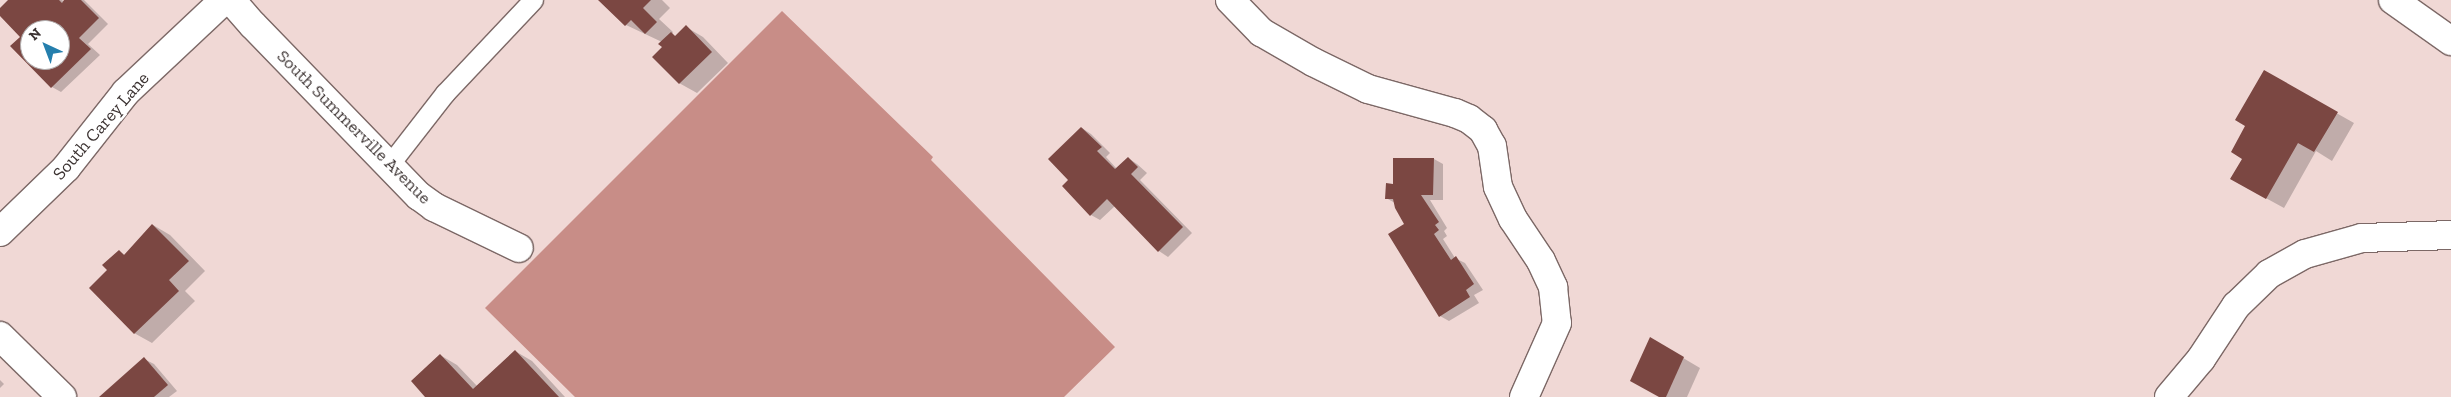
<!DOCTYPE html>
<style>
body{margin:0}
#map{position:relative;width:2451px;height:397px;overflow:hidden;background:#f0d8d5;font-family:"Zilla Slab",serif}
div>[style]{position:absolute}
.forest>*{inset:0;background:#c88d87}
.shadow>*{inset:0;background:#0003}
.building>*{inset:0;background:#7b4742}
.roads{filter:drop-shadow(1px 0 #7c6866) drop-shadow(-1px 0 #7c6866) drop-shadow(0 1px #7c6866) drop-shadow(0 -1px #7c6866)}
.lane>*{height:19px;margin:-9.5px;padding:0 9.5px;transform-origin:9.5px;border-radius:9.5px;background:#fff}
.street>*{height:28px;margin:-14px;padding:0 14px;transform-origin:14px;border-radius:14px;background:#fff}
.primary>*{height:28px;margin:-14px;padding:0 14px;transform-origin:14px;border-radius:14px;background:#fff}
span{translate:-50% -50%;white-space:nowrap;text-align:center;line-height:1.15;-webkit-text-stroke:5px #fff;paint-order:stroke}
.street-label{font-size:18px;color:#3b3231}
.north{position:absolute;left:20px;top:20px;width:50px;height:50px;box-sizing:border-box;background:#fff;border:1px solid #b1adad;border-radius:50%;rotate:317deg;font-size:14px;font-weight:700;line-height:20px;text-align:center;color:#3b3231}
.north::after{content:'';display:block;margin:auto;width:18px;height:22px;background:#257fad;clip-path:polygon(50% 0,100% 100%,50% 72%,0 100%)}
</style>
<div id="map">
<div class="forest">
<div style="clip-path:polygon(782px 11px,933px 157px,931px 160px,1115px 347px,1064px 397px,575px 397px,485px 308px)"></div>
</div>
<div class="shadow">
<div style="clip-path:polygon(evenodd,10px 0,62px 0,64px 2px,66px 0,84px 0,108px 24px,88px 44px,100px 55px,61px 92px,52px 87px,12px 46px,22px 37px,0 15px,0 9px,10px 0,30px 30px,60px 30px,60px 60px,30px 60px,30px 30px)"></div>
<div style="clip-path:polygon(600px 0,662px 0,670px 8px,659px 19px,673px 32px,672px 34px,676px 37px,686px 27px,703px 37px,728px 63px,697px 93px,679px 83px,662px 42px,626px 25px)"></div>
<div style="clip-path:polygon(2264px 72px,2354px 123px,2332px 161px,2316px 151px,2284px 208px,2231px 179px,2244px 158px,2247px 126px)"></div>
<div style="clip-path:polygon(1082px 128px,1091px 134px,1110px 153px,1106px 157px,1117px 169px,1128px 158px,1137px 164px,1147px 173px,1140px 180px,1192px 233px,1168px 257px,1159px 251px,1115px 206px,1100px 220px,1091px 215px,1070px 180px)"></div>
<div style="clip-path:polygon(1434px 159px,1443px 164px,1443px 200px,1430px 200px,1447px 228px,1444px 231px,1447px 236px,1443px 239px,1455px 258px,1465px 263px,1483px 290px,1474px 295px,1479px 303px,1449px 321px,1440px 316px,1406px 224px,1395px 203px,1386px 198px,1394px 185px)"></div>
<div style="clip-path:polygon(153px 225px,170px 235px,205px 271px,185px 291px,195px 301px,152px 343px,134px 333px,109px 270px,119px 251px,125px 255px)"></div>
<div style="clip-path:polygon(1651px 339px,1700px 368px,1687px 397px,1661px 397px)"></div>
<div style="clip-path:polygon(515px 351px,532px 361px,565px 397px,427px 397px,440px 355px,457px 365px,477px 386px)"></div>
<div style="clip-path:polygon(144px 359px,154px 364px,177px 391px,169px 397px,103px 397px)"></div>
<div style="clip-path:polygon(0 380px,4px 384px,0 388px)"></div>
</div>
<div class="building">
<div style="clip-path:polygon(evenodd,8px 0,59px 0,62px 3px,64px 0,81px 0,99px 18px,79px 38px,91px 49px,51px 88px,10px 46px,20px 37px,0 16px,0 8px,8px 0,30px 30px,60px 30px,60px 60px,30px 60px,30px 30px)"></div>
<div style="clip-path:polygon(598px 0,651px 0,643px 8px,657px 22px,645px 34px,631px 20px,625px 26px)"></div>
<div style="clip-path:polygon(686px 25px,712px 52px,679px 84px,652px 57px,662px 47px,658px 44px,671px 32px,675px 36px)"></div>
<div style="clip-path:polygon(2264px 70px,2338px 112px,2314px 152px,2298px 143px,2266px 199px,2230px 179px,2242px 159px,2231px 152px,2245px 126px,2235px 120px)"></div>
<div style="clip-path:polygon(1081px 127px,1102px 147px,1097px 151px,1115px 169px,1128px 157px,1138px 167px,1131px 174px,1183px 227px,1158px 252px,1107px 199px,1090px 216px,1062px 186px,1068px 180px,1048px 159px)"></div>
<div style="clip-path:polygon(1393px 158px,1434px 158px,1433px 195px,1421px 195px,1439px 222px,1435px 225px,1439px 230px,1434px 234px,1451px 260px,1456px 256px,1474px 284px,1466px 290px,1470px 297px,1439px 317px,1388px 234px,1404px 224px,1395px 208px,1393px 199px,1385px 199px,1386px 183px,1393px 184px)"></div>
<div style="clip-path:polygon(152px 224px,189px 261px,169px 280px,179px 291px,134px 334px,89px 288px,107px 270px,102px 265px,119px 250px,124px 255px)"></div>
<div style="clip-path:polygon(1650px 337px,1684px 357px,1666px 397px,1659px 397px,1630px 381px)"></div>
<div style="clip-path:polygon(515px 350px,559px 397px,425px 397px,411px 381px,440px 354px,473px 389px)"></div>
<div style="clip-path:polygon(144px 357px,168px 385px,154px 397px,99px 397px)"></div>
</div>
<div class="roads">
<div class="lane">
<div style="left:389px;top:165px;width:91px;rotate:-52.1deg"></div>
<div style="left:445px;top:93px;width:128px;rotate:-46.6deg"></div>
</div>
<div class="street">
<div style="left:231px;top:0;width:33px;rotate:49deg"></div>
<div style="left:253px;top:25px;width:238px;rotate:45.9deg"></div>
<div style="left:419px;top:196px;width:19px;rotate:36deg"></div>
<div style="left:434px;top:207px;width:94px;rotate:25.8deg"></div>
<div style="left:1230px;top:0;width:45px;rotate:45.9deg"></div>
<div style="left:1261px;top:32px;width:60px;rotate:30deg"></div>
<div style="left:1313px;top:62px;width:61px;rotate:26.1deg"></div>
<div style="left:1368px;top:89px;width:90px;rotate:15.4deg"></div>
<div style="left:1455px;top:113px;width:15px;rotate:23deg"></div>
<div style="left:1469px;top:119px;width:18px;rotate:38deg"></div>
<div style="left:1483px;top:130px;width:18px;rotate:61deg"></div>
<div style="left:1492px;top:146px;width:41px;rotate:81.7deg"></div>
<div style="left:1498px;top:187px;width:35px;rotate:65deg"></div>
<div style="left:1513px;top:219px;width:50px;rotate:56.3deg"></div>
<div style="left:1541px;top:261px;width:29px;rotate:65deg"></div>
<div style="left:1553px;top:287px;width:36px;rotate:84deg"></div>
<div style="left:1557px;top:323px;width:81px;rotate:114deg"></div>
<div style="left:0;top:232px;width:92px;rotate:-44.1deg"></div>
<div style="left:66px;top:168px;width:97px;rotate:-51.7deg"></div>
<div style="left:126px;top:92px;width:134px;rotate:-43.2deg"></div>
<div style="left:0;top:336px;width:87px;rotate:44.5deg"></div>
<div style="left:2169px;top:397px;width:50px;rotate:-49.9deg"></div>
<div style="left:2201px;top:359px;width:64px;rotate:-56.6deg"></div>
<div style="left:2236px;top:306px;width:46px;rotate:-44.1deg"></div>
<div style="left:2269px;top:274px;width:41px;rotate:-29.1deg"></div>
<div style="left:2305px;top:254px;width:59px;rotate:-15.7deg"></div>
<div style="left:2362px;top:238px;width:89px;rotate:-1.9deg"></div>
</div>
<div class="primary">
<div style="left:2393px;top:0;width:71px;rotate:35.3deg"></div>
</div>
</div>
<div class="street-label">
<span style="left:101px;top:126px;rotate:-49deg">South Carey Lane</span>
<span style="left:354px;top:127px;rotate:45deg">South Summerville Avenue</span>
</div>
<div class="north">N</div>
</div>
